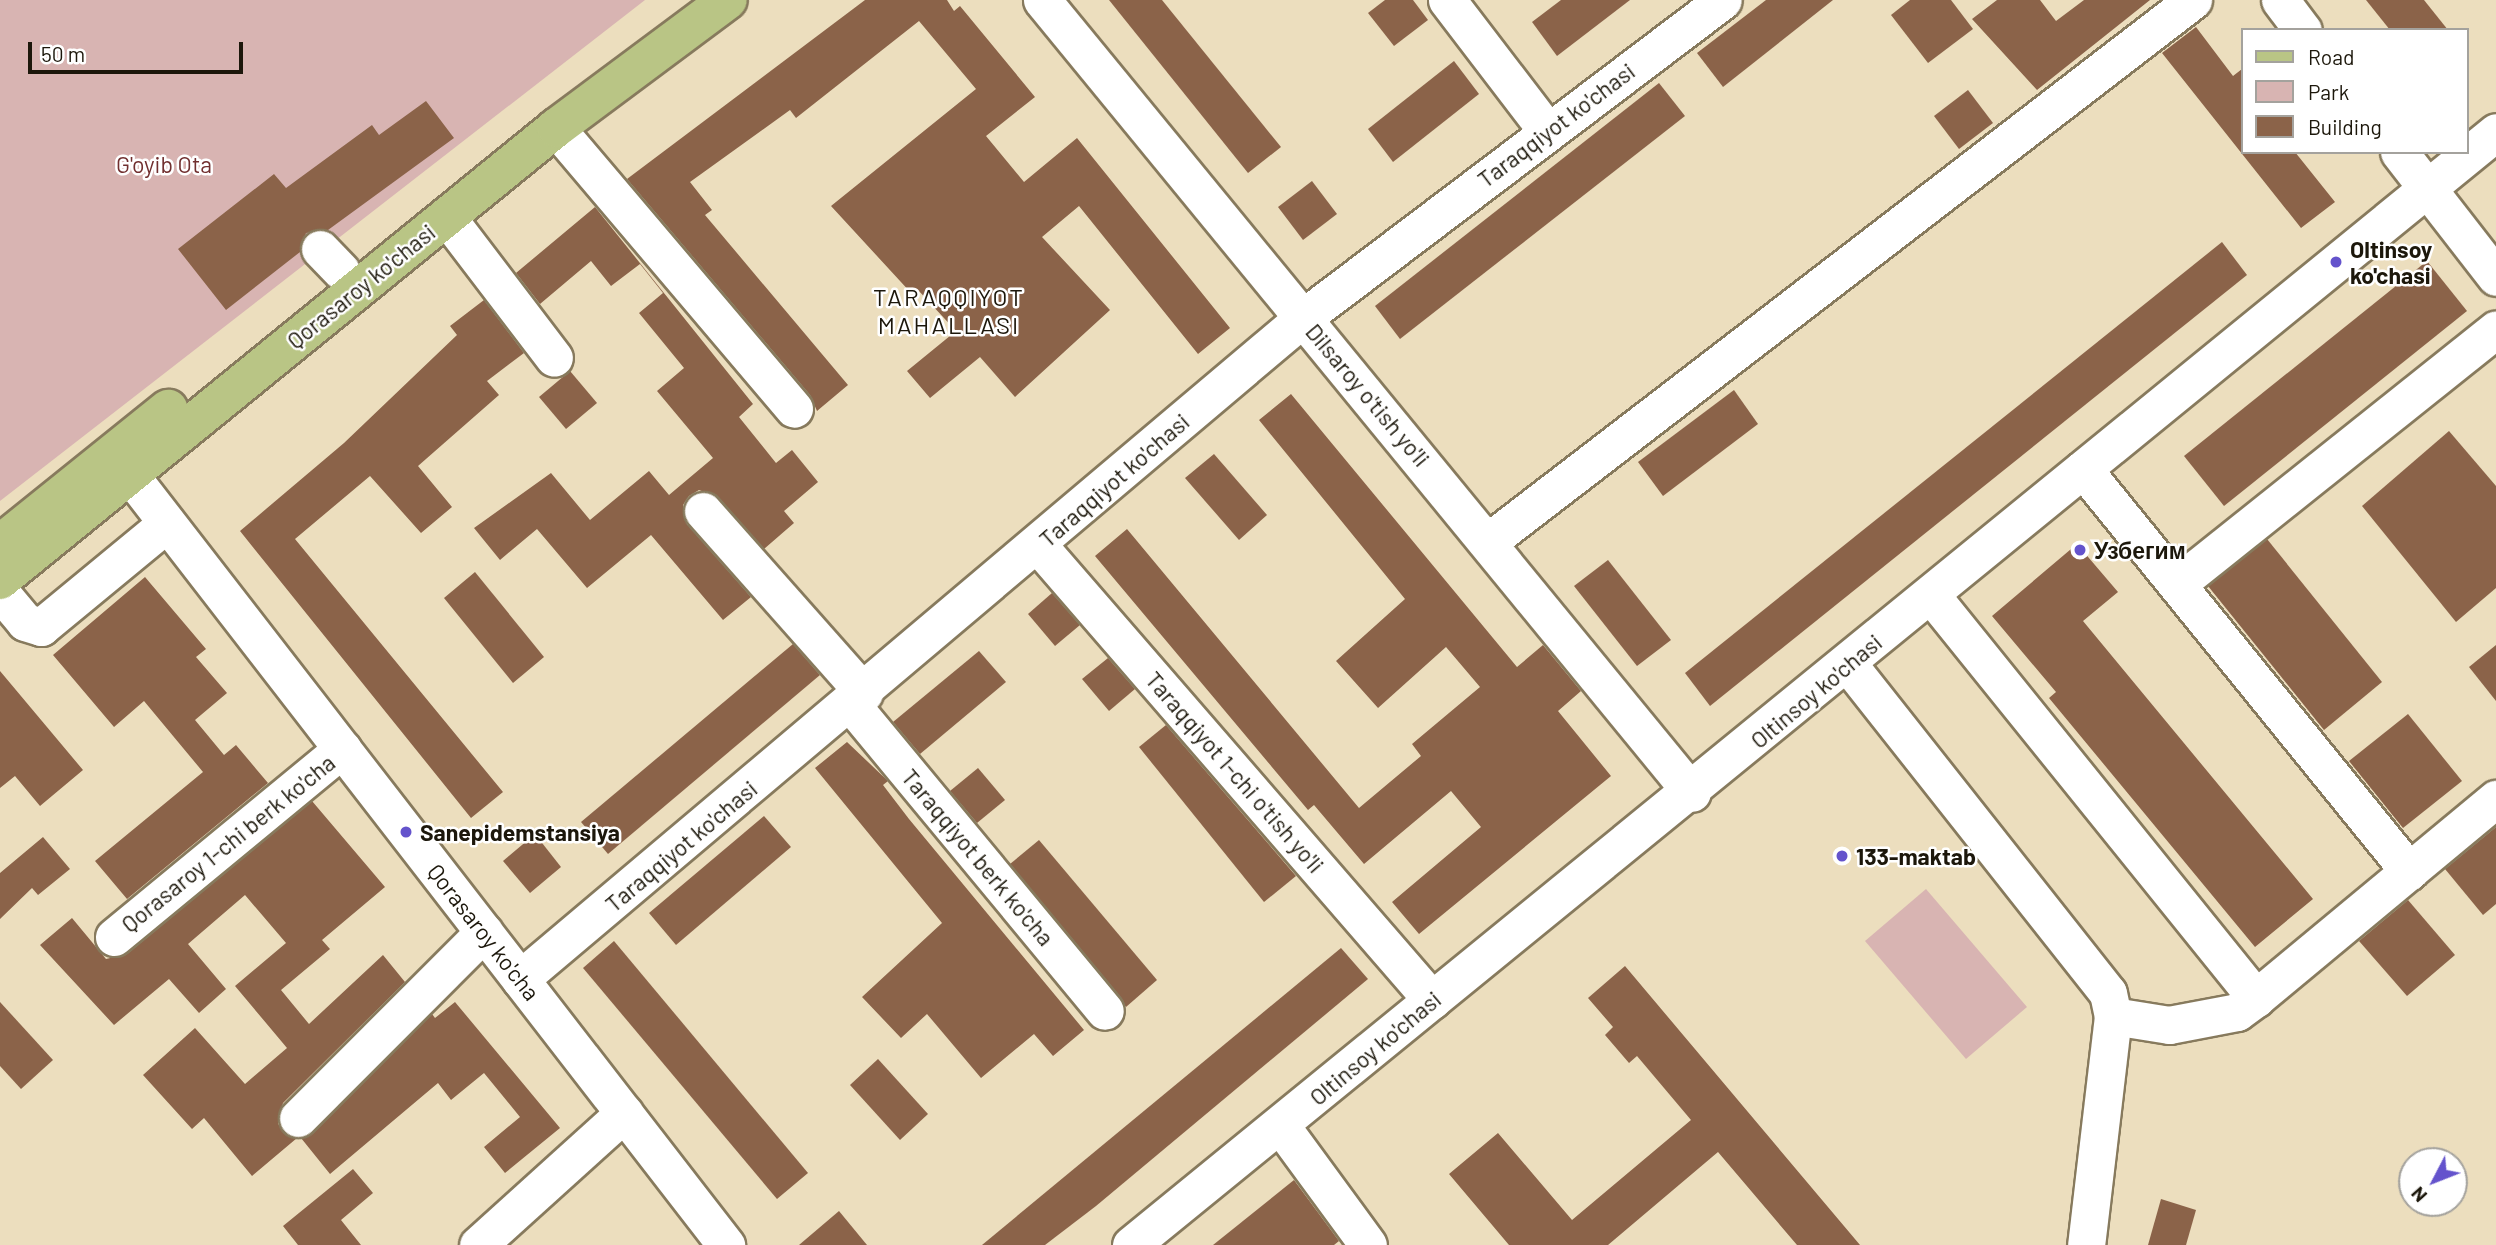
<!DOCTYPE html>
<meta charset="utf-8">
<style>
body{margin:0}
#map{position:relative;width:2496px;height:1245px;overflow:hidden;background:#ecdebe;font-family:Barlow,sans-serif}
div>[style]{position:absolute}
.green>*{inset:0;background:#d8b4b2}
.building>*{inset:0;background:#8b6349}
.roads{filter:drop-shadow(2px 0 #877a5d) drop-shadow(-2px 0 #877a5d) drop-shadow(0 2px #877a5d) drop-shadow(0 -2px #877a5d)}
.minor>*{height:37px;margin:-18.5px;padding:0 18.5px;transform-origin:18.5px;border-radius:18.5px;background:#fff}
.major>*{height:38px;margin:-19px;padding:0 19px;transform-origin:19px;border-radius:19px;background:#b9c585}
.dots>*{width:19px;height:19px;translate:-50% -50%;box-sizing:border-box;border:4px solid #fff;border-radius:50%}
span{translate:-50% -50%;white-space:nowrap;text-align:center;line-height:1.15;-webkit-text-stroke:5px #fff;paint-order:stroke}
.street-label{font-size:23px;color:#1c170b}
.park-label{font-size:23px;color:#712f2f}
.poi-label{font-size:23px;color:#1c170b;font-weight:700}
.left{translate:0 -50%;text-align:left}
.neighbourhood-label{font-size:24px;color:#1c170b;letter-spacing:2px}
.legend{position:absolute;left:2241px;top:28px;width:228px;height:126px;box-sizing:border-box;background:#fff;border:2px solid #a4a29d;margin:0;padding:9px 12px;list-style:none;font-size:21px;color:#1c170b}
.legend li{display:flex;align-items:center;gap:14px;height:35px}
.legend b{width:35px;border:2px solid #a4a29d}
.north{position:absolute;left:2398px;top:1147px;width:70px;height:70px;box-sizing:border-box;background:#fff;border:2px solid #a4a29d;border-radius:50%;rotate:228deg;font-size:19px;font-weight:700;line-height:28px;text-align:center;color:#1c170b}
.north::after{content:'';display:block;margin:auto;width:24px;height:32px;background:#6453cc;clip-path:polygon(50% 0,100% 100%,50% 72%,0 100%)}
.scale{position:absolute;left:28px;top:42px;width:215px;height:32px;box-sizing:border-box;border:4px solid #1c170b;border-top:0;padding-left:9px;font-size:21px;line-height:24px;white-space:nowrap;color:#1c170b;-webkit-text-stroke:5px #fff;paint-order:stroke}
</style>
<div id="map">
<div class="green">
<div style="clip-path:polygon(0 0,645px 0,0 501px)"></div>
<div style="clip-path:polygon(1926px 889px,2027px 1007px,1966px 1059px,1865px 941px)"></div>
</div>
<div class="building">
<div style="clip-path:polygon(865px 0,947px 0,954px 11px,960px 6px,1035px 97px,986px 136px,1024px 182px,1077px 138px,1230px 328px,1198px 354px,1079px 206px,1042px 237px,1110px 310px,1015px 397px,980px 357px,930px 398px,907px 371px,956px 331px,918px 290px,912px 294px,831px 206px,976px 89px,919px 21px,796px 118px,790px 110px,690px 182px,712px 210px,705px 215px,848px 385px,817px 411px,810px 395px,627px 179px)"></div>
<div style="clip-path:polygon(1109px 0,1162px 0,1281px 147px,1248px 173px)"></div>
<div style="clip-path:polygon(1385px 0,1413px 0,1428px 20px,1394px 46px,1368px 13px)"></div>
<div style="clip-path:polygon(1561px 0,1630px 0,1557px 56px,1532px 22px)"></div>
<div style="clip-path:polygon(1766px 0,1833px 0,1723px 87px,1697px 53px)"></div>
<div style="clip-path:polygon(1910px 0,1951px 0,1973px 29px,1928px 63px,1891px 15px)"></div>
<div style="clip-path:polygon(1997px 0,2040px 0,2056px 21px,2084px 0,2150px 0,2037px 90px,1972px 19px)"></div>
<div style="clip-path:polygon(2366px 0,2424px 0,2448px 30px,2390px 30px)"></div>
<div style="clip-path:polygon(2196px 27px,2233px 76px,2242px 69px,2242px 152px,2295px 152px,2335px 202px,2301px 228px,2162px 53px)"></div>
<div style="clip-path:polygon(1454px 61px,1479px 94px,1393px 162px,1368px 129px)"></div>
<div style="clip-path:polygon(1659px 83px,1685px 116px,1400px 339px,1375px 306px)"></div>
<div style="clip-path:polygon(1968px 90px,1993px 123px,1959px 149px,1934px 116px)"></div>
<div style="clip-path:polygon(426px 101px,454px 138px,328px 230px,306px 233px,300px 252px,226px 310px,178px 249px,274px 174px,286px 188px,372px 125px,379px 135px)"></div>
<div style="clip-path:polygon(1312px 181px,1337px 214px,1303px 240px,1278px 207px)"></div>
<div style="clip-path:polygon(595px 207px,753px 404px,739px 417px,776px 463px,792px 450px,818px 482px,784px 511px,794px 523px,764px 549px,718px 497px,699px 490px,689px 496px,683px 505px,687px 524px,751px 597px,723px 620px,651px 535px,587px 588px,537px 529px,500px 560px,474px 528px,551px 473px,590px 520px,649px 471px,669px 495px,713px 458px,657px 391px,684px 368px,639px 313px,663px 293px,640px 264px,611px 286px,591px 261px,540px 304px,516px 273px)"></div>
<div style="clip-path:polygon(2222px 242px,2247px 275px,1710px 706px,1685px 673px)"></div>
<div style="clip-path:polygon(2427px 261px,2467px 311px,2224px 506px,2184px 456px)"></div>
<div style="clip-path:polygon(484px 300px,524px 353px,487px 381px,499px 395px,418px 466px,452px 507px,421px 533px,370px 476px,295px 539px,503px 792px,471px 818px,240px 531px,344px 443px,457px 335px,450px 326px)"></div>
<div style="clip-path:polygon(570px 371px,597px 403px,566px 429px,539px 397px)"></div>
<div style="clip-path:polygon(1734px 390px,1758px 424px,1663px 496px,1638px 462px)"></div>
<div style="clip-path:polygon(1291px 394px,1517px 667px,1543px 645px,1581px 691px,1558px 711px,1611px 776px,1419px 934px,1392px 902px,1481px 827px,1451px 791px,1364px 864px,1314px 805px,1308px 810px,1095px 556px,1127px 529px,1359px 808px,1421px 756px,1412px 744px,1480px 687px,1446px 647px,1378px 708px,1336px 661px,1405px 599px,1259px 420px)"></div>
<div style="clip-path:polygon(2449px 431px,2496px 486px,2496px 588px,2456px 622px,2362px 506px)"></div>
<div style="clip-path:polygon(1214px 454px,1267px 515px,1239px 540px,1185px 478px)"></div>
<div style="clip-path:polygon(2267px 539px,2382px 682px,2324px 730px,2208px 586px)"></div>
<div style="clip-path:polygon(2077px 544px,2118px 592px,2083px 621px,2313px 899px,2255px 947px,2049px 698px,2056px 692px,1992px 616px)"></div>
<div style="clip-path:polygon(1608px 560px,1671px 640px,1637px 666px,1574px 586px)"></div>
<div style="clip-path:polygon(475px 572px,544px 657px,513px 683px,444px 598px)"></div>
<div style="clip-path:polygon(145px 577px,206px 649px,196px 657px,227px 693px,195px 720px,224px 755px,236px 745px,268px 783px,127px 899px,95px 861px,203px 772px,144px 701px,114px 727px,53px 655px)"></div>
<div style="clip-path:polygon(1052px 593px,1080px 625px,1055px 646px,1028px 614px)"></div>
<div style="clip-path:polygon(793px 644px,820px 675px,608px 854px,581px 822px)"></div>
<div style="clip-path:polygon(2496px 645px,2496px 701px,2469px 667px)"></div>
<div style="clip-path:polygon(979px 651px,1006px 682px,920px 754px,893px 722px)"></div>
<div style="clip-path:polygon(1108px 658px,1135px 689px,1109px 711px,1082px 679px)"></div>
<div style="clip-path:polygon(0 671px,83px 770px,40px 806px,15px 776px,0 788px)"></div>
<div style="clip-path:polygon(2408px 714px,2462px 781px,2403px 828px,2349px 761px)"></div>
<div style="clip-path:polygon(1166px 725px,1296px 876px,1264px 902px,1139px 747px)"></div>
<div style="clip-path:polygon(847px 742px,888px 781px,883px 785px,909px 819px,1084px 1030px,1053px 1056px,1034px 1034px,981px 1078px,927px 1014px,901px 1038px,862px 997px,942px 923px,815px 768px)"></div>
<div style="clip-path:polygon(978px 768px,1005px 800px,977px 823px,950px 791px)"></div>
<div style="clip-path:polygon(312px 801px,385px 887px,322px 940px,330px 949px,281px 990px,309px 1024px,383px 955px,405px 982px,283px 1103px,278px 1124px,297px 1138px,252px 1176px,204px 1118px,192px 1129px,143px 1075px,195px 1028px,245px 1084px,287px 1048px,235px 986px,286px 943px,245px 895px,188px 944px,226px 989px,199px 1013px,169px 979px,114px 1025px,40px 945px,72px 918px,106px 959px,127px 954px)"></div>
<div style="clip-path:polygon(764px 816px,791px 847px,676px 945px,649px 913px)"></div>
<div style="clip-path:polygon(2496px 827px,2496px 904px,2483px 915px,2445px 869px)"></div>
<div style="clip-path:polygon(535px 834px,561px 867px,530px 893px,503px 861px)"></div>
<div style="clip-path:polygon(43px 837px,70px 869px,38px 895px,32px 888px,0 919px,0 873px)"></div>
<div style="clip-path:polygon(1039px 840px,1157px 980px,1126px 1007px,1010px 864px)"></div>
<div style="clip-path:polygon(2408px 900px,2455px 955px,2407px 996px,2359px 941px)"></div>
<div style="clip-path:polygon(614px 941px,808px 1173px,777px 1199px,583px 968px)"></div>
<div style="clip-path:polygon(1341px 948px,1368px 979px,1096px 1206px,1045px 1245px,982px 1245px)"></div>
<div style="clip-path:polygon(1625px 966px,1860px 1245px,1797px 1245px,1718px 1152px,1608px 1245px,1509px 1245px,1449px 1174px,1498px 1133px,1572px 1220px,1691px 1120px,1637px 1056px,1629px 1063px,1605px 1035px,1613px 1027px,1588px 998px)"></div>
<div style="clip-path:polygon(0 1002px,53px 1060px,21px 1089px,0 1066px)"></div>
<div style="clip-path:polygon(455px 1002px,560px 1128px,505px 1173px,484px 1147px,520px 1117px,484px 1073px,451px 1100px,438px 1083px,330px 1174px,301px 1138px,432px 1014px,435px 1018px)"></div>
<div style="clip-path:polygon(878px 1059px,928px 1114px,900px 1140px,850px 1085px)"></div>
<div style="clip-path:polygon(353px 1169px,373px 1193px,341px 1220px,361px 1245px,298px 1245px,283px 1226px)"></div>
<div style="clip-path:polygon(1294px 1180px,1339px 1241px,1334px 1245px,1213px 1245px)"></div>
<div style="clip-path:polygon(2161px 1199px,2196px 1210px,2186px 1245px,2148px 1245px)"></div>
<div style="clip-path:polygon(839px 1211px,867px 1245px,799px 1245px)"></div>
</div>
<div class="roads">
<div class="minor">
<div style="left:1042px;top:0;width:1025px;rotate:50.66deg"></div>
<div style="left:1447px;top:0;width:165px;rotate:52.6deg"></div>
<div style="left:2280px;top:0;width:38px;rotate:53deg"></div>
<div style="left:556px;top:128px;width:368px;rotate:49.7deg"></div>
<div style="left:2399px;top:152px;width:158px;rotate:52.2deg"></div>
<div style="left:446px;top:216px;width:178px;rotate:52.7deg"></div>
<div style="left:320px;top:249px;width:30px;rotate:46deg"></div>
<div style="left:113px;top:453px;width:1002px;rotate:52.26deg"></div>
<div style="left:2083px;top:469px;width:518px;rotate:50.96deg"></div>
<div style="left:703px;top:511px;width:243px;rotate:48.5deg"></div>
<div style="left:1489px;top:541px;width:888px;rotate:-37.54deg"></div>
<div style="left:1038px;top:545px;width:602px;rotate:49.11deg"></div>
<div style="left:2177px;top:584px;width:408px;rotate:-38.6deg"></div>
<div style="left:0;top:592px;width:39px;rotate:50deg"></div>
<div style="left:25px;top:622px;width:17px;rotate:17deg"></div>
<div style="left:41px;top:627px;width:163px;rotate:-39.5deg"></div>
<div style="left:1931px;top:595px;width:518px;rotate:51.12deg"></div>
<div style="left:2256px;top:998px;width:312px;rotate:-39.7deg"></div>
<div style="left:1848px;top:664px;width:419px;rotate:51.7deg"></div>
<div style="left:2108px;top:993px;width:24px;rotate:78deg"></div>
<div style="left:2113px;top:1016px;width:231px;rotate:96.7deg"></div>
<div style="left:851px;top:704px;width:398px;rotate:50.4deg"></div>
<div style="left:114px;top:937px;width:296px;rotate:-39.5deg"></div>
<div style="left:520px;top:979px;width:1026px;rotate:-40.18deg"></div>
<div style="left:1304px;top:317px;width:525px;rotate:-37.11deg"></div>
<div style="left:2113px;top:1016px;width:57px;rotate:9.1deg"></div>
<div style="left:2169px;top:1025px;width:69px;rotate:-10.8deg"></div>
<div style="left:2237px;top:1012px;width:24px;rotate:-36deg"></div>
<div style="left:298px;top:1118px;width:263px;rotate:-45deg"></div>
<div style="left:1281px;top:1126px;width:147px;rotate:53.8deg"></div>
<div style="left:478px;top:1245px;width:197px;rotate:-42.1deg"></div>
<div style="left:1131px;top:1245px;width:1761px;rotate:-39.19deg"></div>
</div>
<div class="major">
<div style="left:0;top:544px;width:216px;rotate:-38.8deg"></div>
<div style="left:0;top:580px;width:717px;rotate:-39.11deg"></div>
<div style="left:556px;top:128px;width:214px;rotate:-36.7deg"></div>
</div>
</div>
<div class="dots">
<div style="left:2336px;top:262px;background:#6453cc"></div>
<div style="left:2080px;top:550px;background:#6453cc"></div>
<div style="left:406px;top:832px;background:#6453cc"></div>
<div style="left:1842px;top:856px;background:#6453cc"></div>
</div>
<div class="street-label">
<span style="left:1556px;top:125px;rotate:-37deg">Taraqqiyot ko'chasi</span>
<span style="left:361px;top:286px;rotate:-39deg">Qorasaroy ko'chasi</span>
<span style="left:1368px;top:395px;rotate:50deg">Dilsaroy o'tish yo'li</span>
<span style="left:1114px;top:480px;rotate:-41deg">Taraqqiyot ko'chasi</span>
<span style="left:1816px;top:691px;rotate:-40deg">Oltinsoy ko'chasi</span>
<span style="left:1235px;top:772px;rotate:49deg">Taraqqiyot 1-chi o'tish yo'li</span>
<span style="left:228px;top:843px;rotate:-39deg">Qorasaroy 1-chi berk ko'cha</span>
<span style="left:681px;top:846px;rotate:-40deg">Taraqqiyot ko'chasi</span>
<span style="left:978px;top:857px;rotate:50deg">Taraqqiyot berk ko'cha</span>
<span style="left:484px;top:932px;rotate:52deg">Qorasaroy ko'cha</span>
<span style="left:1375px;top:1048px;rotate:-40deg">Oltinsoy ko'chasi</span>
</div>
<div class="park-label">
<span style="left:164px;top:164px">G'oyib Ota</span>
</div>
<div class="poi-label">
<span class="left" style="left:2350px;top:262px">Oltinsoy<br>ko'chasi</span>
<span class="left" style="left:2094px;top:550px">Узбегим</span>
<span class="left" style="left:420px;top:832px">Sanepidemstansiya</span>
<span class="left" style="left:1856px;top:856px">133-maktab</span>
</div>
<div class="neighbourhood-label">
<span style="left:949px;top:311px">TARAQQIYOT<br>MAHALLASI</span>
</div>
<ul class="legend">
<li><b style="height:9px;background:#b9c585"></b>Road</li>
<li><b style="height:19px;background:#d8b4b2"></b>Park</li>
<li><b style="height:19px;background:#8b6349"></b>Building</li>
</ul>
<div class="north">N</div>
<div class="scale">50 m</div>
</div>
